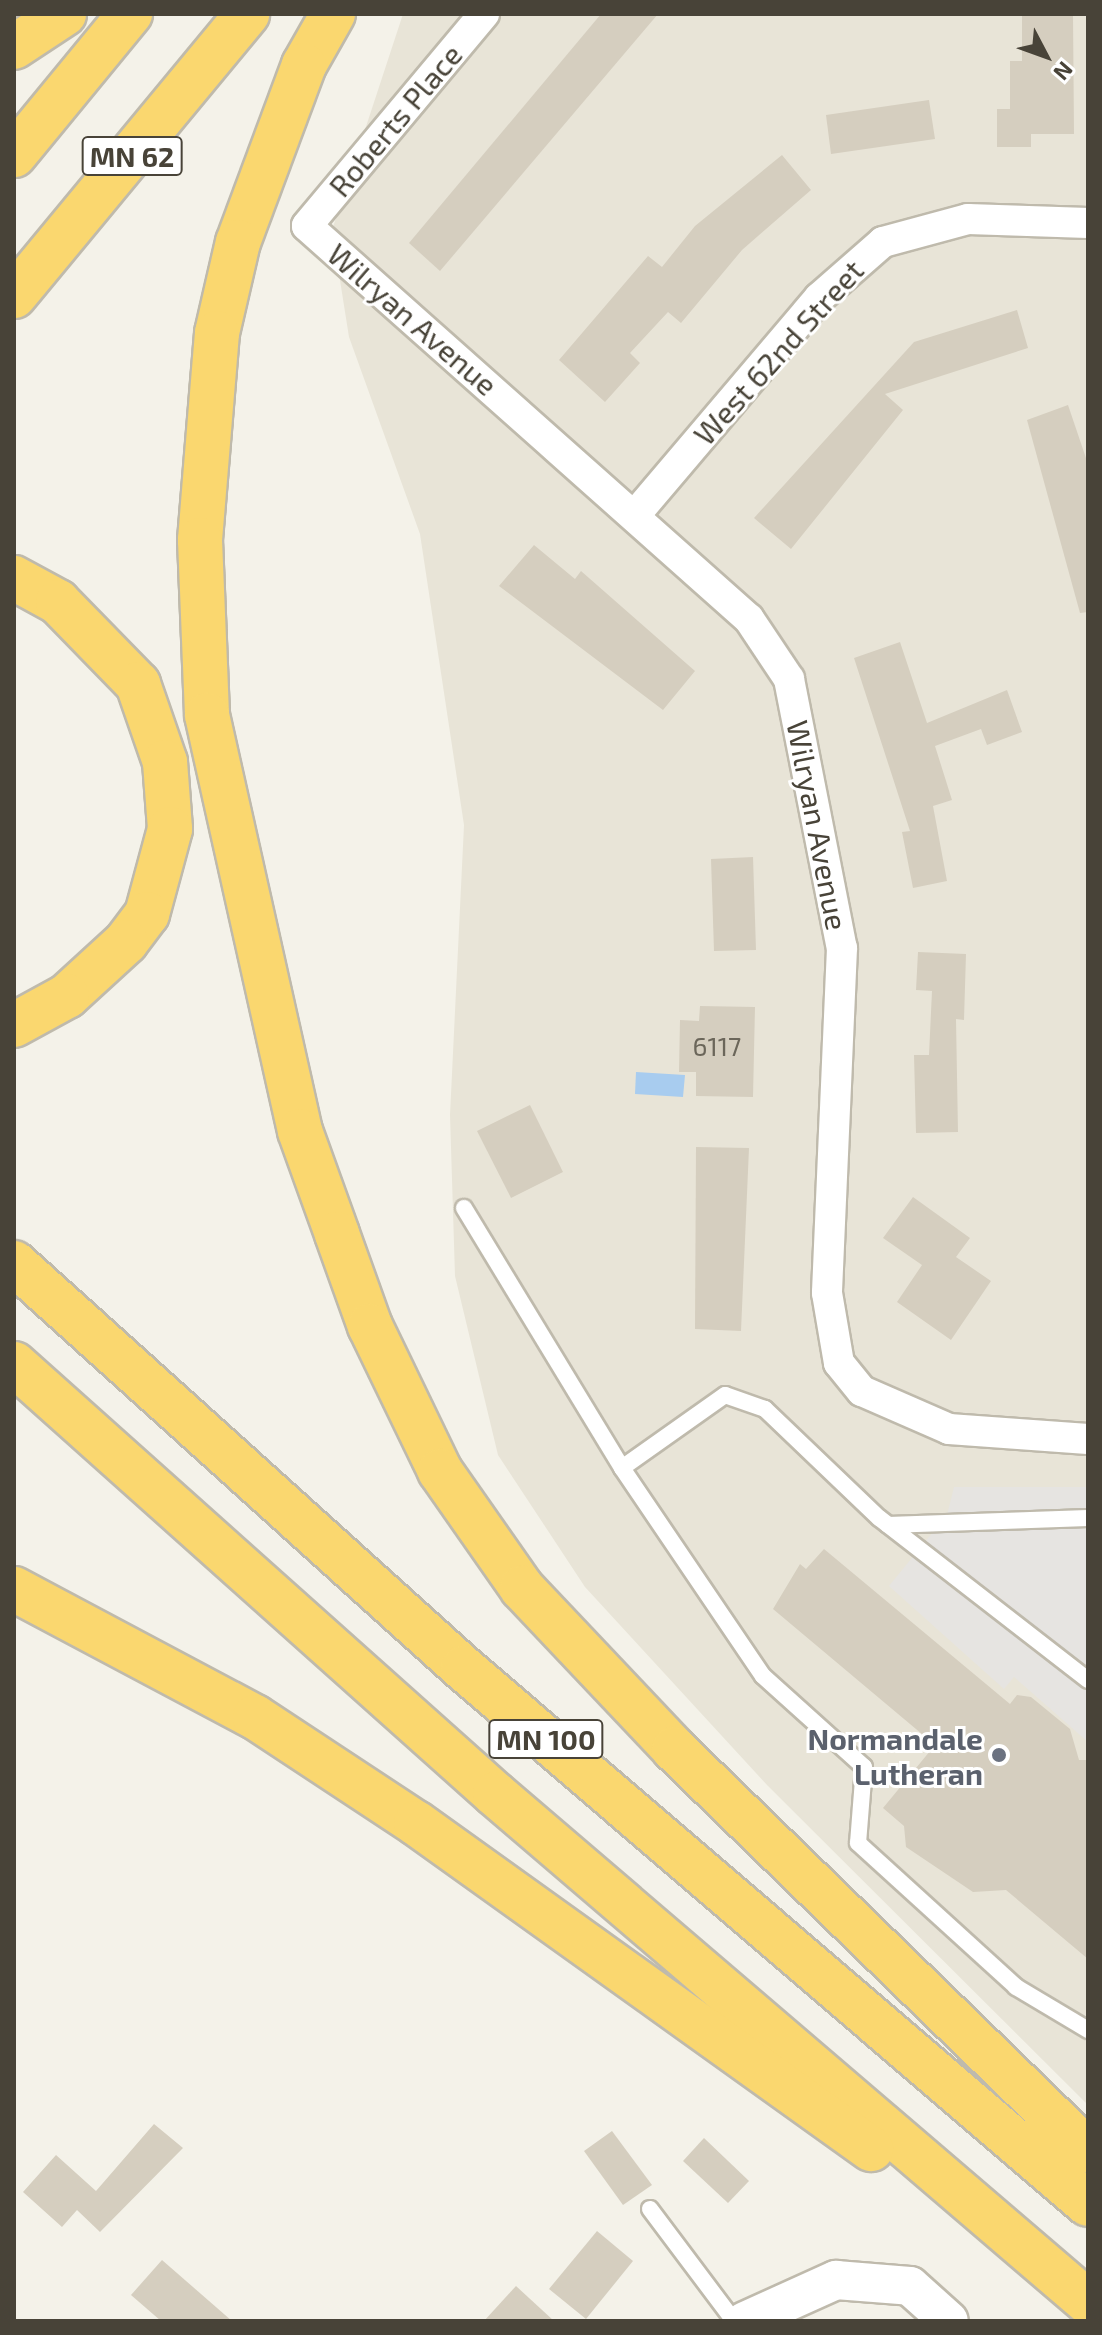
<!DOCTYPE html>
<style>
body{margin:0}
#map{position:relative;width:1102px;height:2335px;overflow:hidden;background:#f4f2e9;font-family:"Exo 2",sans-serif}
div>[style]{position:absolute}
.residential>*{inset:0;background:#e8e4d7}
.parking>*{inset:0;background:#e6e4e1}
.water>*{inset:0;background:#a8ccef}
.building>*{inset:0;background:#d5cebf}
.roads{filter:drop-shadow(2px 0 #bfbaac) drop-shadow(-2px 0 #bfbaac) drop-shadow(0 2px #bfbaac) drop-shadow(0 -2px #bfbaac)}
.service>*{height:16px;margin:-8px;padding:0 8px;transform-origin:8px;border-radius:8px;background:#fff}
.minor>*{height:30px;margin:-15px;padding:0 15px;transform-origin:15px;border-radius:15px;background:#fff}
.tertiary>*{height:38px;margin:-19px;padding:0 19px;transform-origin:19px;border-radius:19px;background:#fff}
.motorway>*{height:44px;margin:-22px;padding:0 22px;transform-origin:22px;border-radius:22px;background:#fad76f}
.dots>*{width:22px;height:22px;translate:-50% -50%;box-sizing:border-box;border:4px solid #fff;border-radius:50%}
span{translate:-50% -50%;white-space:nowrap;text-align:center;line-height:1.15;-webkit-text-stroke:6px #fff;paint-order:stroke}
.number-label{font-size:26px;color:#6b665a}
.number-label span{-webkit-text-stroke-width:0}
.shield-label span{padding:2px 6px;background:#fff;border:2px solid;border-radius:6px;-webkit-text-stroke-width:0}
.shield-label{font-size:28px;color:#484338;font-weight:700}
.street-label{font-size:30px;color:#484338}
.worship-label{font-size:30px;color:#5b616d;font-weight:700}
.right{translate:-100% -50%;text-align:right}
.frame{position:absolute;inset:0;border:16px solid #484338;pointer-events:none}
.north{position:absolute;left:1006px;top:16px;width:80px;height:80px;-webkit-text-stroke:6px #fff;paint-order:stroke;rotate:131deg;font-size:22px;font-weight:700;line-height:32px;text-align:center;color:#484338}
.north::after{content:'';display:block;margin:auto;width:28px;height:36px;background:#484338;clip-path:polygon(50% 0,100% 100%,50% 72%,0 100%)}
</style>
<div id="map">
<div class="residential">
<div style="clip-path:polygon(403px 14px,1088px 14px,1088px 2105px,767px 1785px,585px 1587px,498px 1455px,455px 1276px,450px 1115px,464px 825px,420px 534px,349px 337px,332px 230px)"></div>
</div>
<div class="parking">
<div style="clip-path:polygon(954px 1487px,1088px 1487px,1088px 1742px,1014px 1677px,1004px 1689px,889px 1586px,947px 1515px)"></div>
</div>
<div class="water">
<div style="clip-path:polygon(636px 1072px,685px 1075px,683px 1097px,635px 1094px)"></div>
</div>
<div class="building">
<div style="clip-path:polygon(601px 14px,658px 14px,440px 271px,409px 243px)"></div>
<div style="clip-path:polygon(1022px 14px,1073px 14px,1074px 134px,1031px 134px,1031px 147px,997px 147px,997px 109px,1010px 109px,1010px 61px,1022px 61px)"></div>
<div style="clip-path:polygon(929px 100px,935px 139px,831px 154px,826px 115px)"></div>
<div style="clip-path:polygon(782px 155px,811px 190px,742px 250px,681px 323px,668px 312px,630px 353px,640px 363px,605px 402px,559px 360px,648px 256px,662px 267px,695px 226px)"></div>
<div style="clip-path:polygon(1017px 310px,1028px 348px,885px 394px,903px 410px,791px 549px,754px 518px,914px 342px)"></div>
<div style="clip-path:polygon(1068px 405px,1088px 464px,1088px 612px,1080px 613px,1027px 420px)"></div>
<div style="clip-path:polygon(534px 545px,575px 579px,581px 571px,695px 671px,663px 710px,499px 586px)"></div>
<div style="clip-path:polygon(900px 642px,927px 723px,1007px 690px,1022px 732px,987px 745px,981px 729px,935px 746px,952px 800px,933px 806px,947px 881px,913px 888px,902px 832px,910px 831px,854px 658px)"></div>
<div style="clip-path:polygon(753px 857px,756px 950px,714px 951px,711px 859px)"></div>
<div style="clip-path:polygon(918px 952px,966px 954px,964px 1020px,956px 1019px,958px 1132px,916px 1133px,914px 1055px,929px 1055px,932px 991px,916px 990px)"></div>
<div style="clip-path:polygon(700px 1006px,755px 1007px,753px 1097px,696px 1096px,696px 1072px,679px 1072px,680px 1020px,699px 1021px)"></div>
<div style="clip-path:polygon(530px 1105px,563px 1172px,511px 1198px,477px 1131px)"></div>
<div style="clip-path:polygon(696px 1147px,749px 1148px,741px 1331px,695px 1329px)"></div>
<div style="clip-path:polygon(913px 1197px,970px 1238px,956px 1257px,991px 1281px,951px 1340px,897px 1302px,922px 1265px,883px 1238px)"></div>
<div style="clip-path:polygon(824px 1549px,1010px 1704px,1017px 1695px,1031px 1697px,1070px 1729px,1079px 1760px,1088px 1760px,1088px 1959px,1006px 1890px,973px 1892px,906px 1847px,904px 1826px,883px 1808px,935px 1745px,773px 1609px,800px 1564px,806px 1569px)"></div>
<div style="clip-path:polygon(154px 2124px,183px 2148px,100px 2232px,77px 2210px,62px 2227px,23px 2192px,56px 2155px,96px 2191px)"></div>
<div style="clip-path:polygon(612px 2131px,652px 2185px,623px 2205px,584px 2151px)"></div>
<div style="clip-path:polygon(704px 2138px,749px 2181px,728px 2203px,683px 2161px)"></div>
<div style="clip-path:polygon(597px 2231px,633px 2261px,586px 2319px,549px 2289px)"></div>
<div style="clip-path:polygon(162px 2260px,232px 2321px,161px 2321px,131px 2295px)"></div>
<div style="clip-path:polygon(516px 2286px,554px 2321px,484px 2321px)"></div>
</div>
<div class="roads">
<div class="service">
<div style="left:464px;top:1208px;width:304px;rotate:58.7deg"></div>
<div style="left:888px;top:1525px;width:200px;rotate:-2deg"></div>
<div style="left:1088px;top:1680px;width:264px;rotate:-142.2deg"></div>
<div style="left:879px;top:1518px;width:158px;rotate:-136.3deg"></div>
<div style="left:765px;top:1409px;width:42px;rotate:-160.7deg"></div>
<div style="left:725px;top:1395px;width:126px;rotate:144.7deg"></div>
<div style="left:622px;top:1468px;width:251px;rotate:55.9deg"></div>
<div style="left:763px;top:1676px;width:136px;rotate:42deg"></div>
<div style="left:864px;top:1767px;width:76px;rotate:94.5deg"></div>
<div style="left:858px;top:1843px;width:214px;rotate:42.3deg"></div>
<div style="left:1016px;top:1987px;width:84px;rotate:30.8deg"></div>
<div style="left:650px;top:2209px;width:140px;rotate:53.1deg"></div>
</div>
<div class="minor">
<div style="left:484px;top:14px;width:276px;rotate:129.9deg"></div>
<div style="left:307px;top:226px;width:591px;rotate:41.64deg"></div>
<div style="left:749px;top:619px;width:72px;rotate:56.3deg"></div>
<div style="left:789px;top:679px;width:274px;rotate:78.9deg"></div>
<div style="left:842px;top:948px;width:345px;rotate:92.5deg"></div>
<div style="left:827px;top:1293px;width:71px;rotate:80.3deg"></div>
<div style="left:839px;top:1363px;width:36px;rotate:51deg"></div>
<div style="left:862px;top:1391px;width:95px;rotate:23.6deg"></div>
<div style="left:949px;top:1429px;width:139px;rotate:4.1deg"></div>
<div style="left:635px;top:515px;width:285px;rotate:-49.7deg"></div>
<div style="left:819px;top:298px;width:85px;rotate:-41.2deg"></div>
<div style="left:883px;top:242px;width:88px;rotate:-15.1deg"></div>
<div style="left:968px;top:219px;width:120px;rotate:1.9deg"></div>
</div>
<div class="tertiary">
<div style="left:745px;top:2321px;width:100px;rotate:-24.3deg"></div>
<div style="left:836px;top:2280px;width:74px;rotate:4.6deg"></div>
<div style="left:910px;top:2286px;width:52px;rotate:41.9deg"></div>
</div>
<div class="motorway">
<div style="left:333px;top:14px;width:59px;rotate:119.6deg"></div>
<div style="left:304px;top:65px;width:189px;rotate:110.4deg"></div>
<div style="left:238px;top:242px;width:93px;rotate:103deg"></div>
<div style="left:217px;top:333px;width:208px;rotate:94.7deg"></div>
<div style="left:200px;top:540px;width:175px;rotate:87.7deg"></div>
<div style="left:207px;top:715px;width:426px;rotate:77.4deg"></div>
<div style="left:300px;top:1131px;width:109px;rotate:70.2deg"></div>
<div style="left:337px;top:1234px;width:98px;rotate:70.3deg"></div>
<div style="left:370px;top:1326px;width:161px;rotate:64.2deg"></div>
<div style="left:440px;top:1471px;width:143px;rotate:55deg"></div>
<div style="left:522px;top:1588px;width:221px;rotate:46.6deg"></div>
<div style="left:674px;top:1749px;width:577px;rotate:44.16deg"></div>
<div style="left:14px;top:47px;width:60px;rotate:-33.4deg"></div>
<div style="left:14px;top:155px;width:183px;rotate:-50.6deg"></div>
<div style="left:14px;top:296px;width:366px;rotate:-50.4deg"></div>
<div style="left:14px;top:578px;width:50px;rotate:28.6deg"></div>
<div style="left:58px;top:602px;width:115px;rotate:45.7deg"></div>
<div style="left:138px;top:684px;width:83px;rotate:70.9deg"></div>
<div style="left:165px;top:762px;width:67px;rotate:85.7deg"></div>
<div style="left:170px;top:829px;width:88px;rotate:105.1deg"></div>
<div style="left:147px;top:914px;width:35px;rotate:127deg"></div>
<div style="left:126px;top:942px;width:80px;rotate:137.5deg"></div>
<div style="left:67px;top:996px;width:60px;rotate:151.3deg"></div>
<div style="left:14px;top:1263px;width:605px;rotate:42.05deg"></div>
<div style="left:463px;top:1668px;width:823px;rotate:40.62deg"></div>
<div style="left:14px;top:1364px;width:645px;rotate:41.8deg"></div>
<div style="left:495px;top:1794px;width:781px;rotate:40.59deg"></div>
<div style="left:14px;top:1589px;width:273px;rotate:28deg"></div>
<div style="left:255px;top:1717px;width:193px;rotate:33.4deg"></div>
<div style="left:416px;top:1823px;width:560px;rotate:35.62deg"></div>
</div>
</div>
<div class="dots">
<div style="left:999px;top:1755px;background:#6b7280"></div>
</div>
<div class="number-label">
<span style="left:717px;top:1046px">6117</span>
</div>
<div class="shield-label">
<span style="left:132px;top:156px">MN 62</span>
<span style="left:546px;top:1739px">MN 100</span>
</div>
<div class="street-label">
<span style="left:395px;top:120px;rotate:-50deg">Roberts Place</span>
<span style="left:413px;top:319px;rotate:41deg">Wilryan Avenue</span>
<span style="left:778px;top:352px;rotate:-48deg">West 62nd Street</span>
<span style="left:818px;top:825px;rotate:79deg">Wilryan Avenue</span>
</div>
<div class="worship-label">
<span class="right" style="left:983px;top:1755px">Normandale<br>Lutheran</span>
</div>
<div class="frame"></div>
<div class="north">N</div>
</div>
